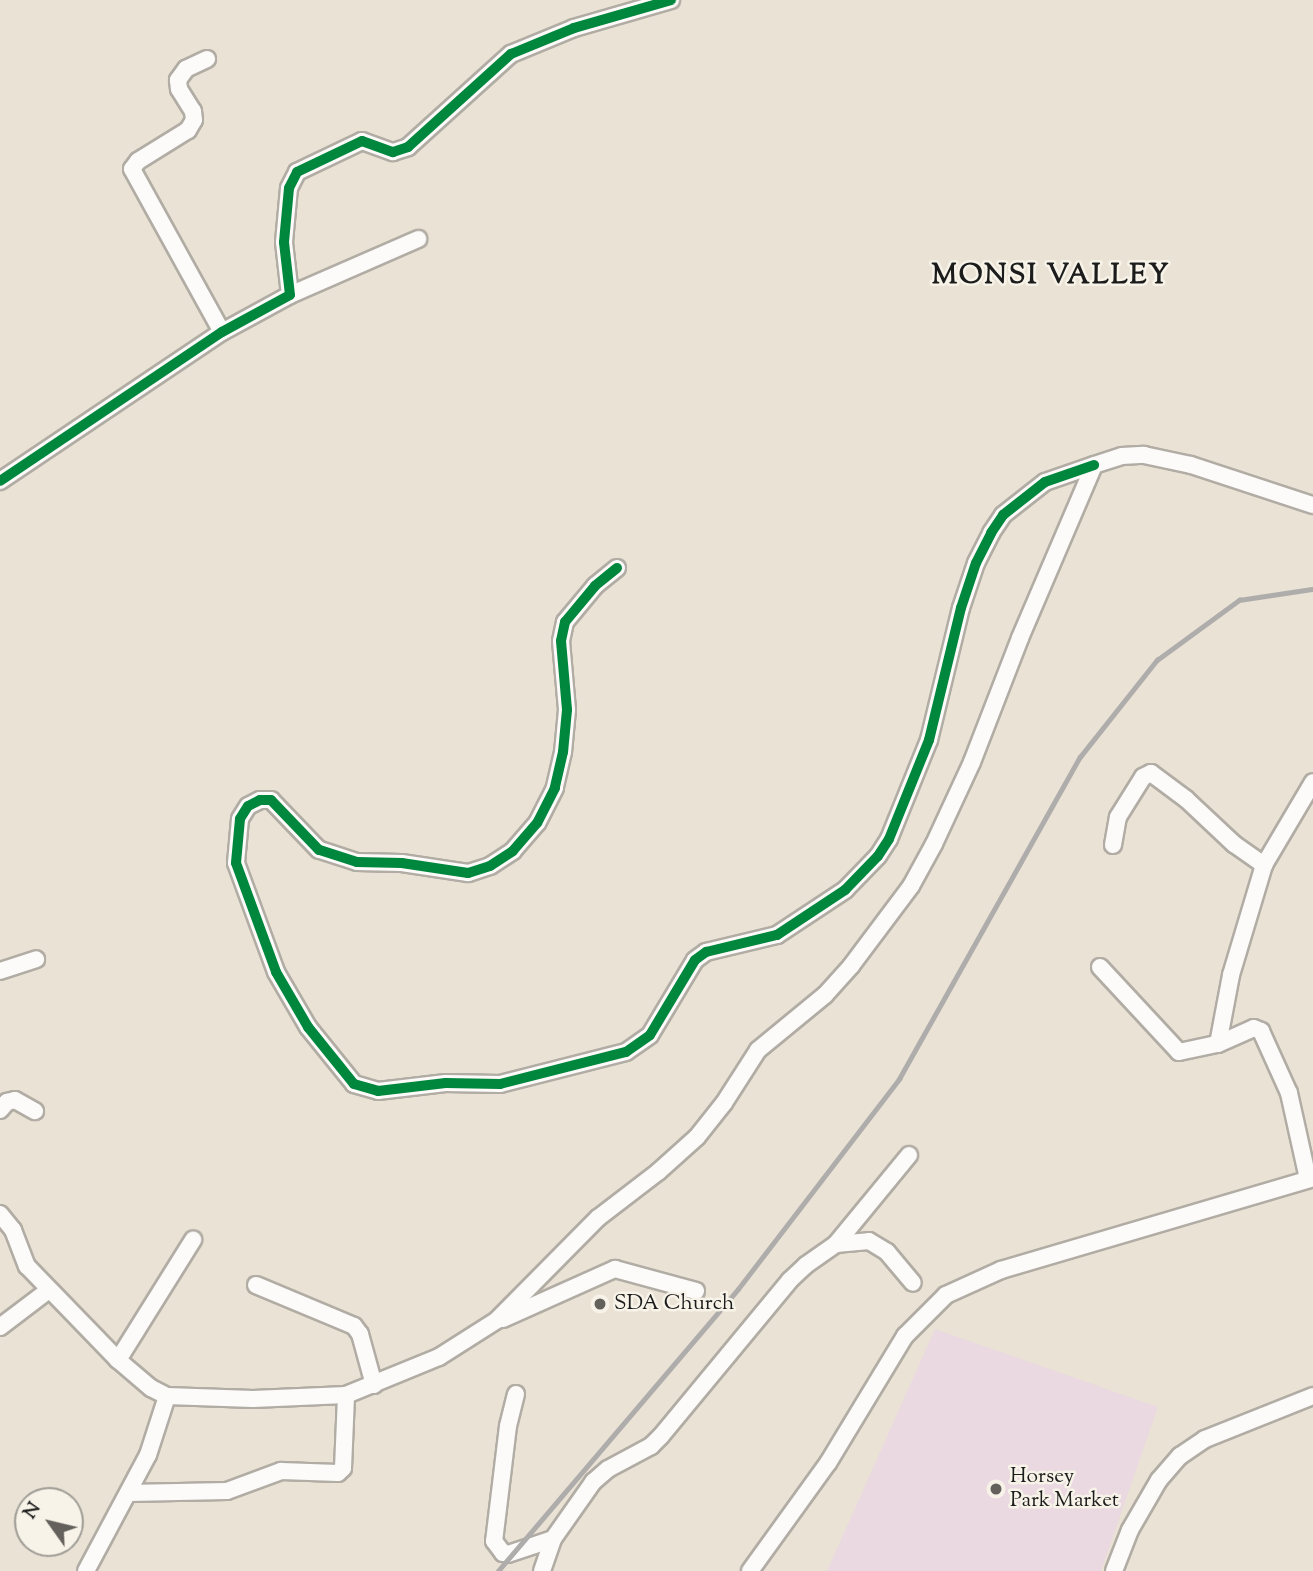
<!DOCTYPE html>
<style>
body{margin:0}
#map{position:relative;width:1313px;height:1571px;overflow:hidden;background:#eae2d5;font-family:"Sorts Mill Goudy",serif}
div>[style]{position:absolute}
.built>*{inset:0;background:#ebd9e1}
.roads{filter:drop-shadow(2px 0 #b1aca4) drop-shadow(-2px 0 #b1aca4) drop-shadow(0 2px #b1aca4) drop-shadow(0 -2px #b1aca4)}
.minor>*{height:16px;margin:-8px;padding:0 8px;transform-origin:8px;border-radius:8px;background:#fcfbf9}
.rail>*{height:4.5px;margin:-2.25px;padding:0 2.25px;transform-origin:2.25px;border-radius:2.25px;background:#aeadab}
.cycleway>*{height:10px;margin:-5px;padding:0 5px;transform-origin:5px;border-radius:5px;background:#00873e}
.dots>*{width:19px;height:19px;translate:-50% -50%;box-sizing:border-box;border:4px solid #f7f3e8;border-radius:50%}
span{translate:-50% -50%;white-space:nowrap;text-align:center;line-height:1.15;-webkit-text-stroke:5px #f7f3e8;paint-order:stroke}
.poi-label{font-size:21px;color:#1c1c1c}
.left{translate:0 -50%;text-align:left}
.district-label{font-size:28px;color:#1c1c1c;font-weight:700;letter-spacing:2px}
.north{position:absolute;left:14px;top:1487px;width:70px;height:70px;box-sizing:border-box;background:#f7f3e8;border:2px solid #9f9d96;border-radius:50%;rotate:304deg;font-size:19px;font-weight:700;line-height:28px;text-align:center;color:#1c1c1c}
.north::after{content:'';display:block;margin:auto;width:24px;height:32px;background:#64615d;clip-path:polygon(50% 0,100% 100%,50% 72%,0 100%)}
</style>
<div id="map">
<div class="built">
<div style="clip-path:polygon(935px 1329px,1158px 1407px,1101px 1571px,827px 1571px)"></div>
</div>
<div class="roads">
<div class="minor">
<div style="left:207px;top:59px;width:23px;rotate:155deg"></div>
<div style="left:186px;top:69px;width:14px;rotate:126deg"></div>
<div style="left:178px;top:80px;width:9px;rotate:84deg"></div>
<div style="left:179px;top:89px;width:26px;rotate:58deg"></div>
<div style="left:193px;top:111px;width:9px;rotate:84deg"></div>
<div style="left:194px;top:120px;width:12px;rotate:121deg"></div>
<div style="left:188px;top:130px;width:59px;rotate:148.2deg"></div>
<div style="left:138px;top:161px;width:10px;rotate:127deg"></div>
<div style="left:132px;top:169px;width:186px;rotate:61.1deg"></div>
<div style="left:290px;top:295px;width:140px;rotate:-23.6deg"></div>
<div style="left:0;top:481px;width:267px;rotate:-33.9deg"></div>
<div style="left:222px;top:332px;width:77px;rotate:-28.6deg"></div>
<div style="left:290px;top:295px;width:53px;rotate:-96.5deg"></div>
<div style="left:284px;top:242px;width:54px;rotate:-84.7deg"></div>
<div style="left:289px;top:188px;width:18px;rotate:-63deg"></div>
<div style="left:297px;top:172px;width:72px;rotate:-25.5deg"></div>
<div style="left:362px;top:141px;width:33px;rotate:20deg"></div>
<div style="left:393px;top:152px;width:16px;rotate:-18deg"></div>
<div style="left:408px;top:147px;width:139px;rotate:-42.1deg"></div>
<div style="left:511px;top:54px;width:68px;rotate:-22.4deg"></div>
<div style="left:574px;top:28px;width:101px;rotate:-16.1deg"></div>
<div style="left:617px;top:568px;width:28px;rotate:141deg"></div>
<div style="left:595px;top:586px;width:47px;rotate:129.8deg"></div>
<div style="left:565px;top:622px;width:19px;rotate:102deg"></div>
<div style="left:561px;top:641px;width:69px;rotate:85deg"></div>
<div style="left:567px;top:710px;width:42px;rotate:95.4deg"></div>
<div style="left:563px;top:752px;width:37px;rotate:103deg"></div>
<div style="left:555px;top:788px;width:39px;rotate:117deg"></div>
<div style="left:537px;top:823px;width:37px;rotate:131deg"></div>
<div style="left:513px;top:851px;width:27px;rotate:147deg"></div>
<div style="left:490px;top:866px;width:23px;rotate:162deg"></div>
<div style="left:468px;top:873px;width:67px;rotate:-171.4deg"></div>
<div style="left:402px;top:863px;width:45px;rotate:-178.7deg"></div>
<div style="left:357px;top:862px;width:40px;rotate:-162deg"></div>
<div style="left:319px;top:850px;width:69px;rotate:-133.8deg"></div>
<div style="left:271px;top:800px;width:11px;rotate:180deg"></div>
<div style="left:260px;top:800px;width:13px;rotate:153deg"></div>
<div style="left:248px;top:806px;width:15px;rotate:122deg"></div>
<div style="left:240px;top:819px;width:44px;rotate:95.2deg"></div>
<div style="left:236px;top:863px;width:116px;rotate:69.8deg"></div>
<div style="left:276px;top:972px;width:64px;rotate:59.8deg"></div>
<div style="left:308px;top:1027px;width:73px;rotate:51.1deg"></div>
<div style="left:354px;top:1084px;width:25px;rotate:16deg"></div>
<div style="left:378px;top:1091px;width:68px;rotate:-6.7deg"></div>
<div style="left:446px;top:1083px;width:54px;rotate:1.1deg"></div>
<div style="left:500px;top:1084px;width:130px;rotate:-14.3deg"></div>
<div style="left:626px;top:1052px;width:29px;rotate:-35deg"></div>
<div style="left:650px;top:1035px;width:87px;rotate:-59deg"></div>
<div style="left:695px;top:960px;width:14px;rotate:-36deg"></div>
<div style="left:706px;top:952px;width:73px;rotate:-13.5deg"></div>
<div style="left:777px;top:935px;width:82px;rotate:-33.5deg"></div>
<div style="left:845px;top:890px;width:47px;rotate:-45.9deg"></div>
<div style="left:878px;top:856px;width:20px;rotate:-57deg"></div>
<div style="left:889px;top:839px;width:107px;rotate:-68deg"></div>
<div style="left:929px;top:740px;width:136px;rotate:-76.4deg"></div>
<div style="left:961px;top:608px;width:47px;rotate:-71.6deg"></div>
<div style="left:976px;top:563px;width:34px;rotate:-63deg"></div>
<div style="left:991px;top:533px;width:22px;rotate:-56deg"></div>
<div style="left:1003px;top:515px;width:53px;rotate:-38.2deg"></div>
<div style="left:1045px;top:482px;width:52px;rotate:-19.1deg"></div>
<div style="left:1113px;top:845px;width:28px;rotate:-80deg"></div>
<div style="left:1118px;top:817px;width:47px;rotate:-58deg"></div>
<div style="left:1143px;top:777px;width:9px;rotate:-27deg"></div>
<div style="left:1151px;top:773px;width:44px;rotate:36.6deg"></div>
<div style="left:1186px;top:799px;width:66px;rotate:43.2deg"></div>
<div style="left:1234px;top:844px;width:37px;rotate:35deg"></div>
<div style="left:1100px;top:967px;width:116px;rotate:47.1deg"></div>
<div style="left:1179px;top:1052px;width:40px;rotate:-12deg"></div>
<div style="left:1218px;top:1044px;width:39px;rotate:-24deg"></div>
<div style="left:1254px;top:1028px;width:8px;rotate:23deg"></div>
<div style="left:1261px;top:1031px;width:68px;rotate:65.7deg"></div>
<div style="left:1289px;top:1093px;width:88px;rotate:77.5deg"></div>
<div style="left:0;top:971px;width:38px;rotate:-18deg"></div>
<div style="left:1218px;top:1044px;width:70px;rotate:-79.3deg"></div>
<div style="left:1231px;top:975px;width:115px;rotate:-73.3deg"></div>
<div style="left:1264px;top:865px;width:96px;rotate:-59.4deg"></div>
<div style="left:0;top:1110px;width:11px;rotate:-49deg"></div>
<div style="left:7px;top:1102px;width:8px;rotate:-14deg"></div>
<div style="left:15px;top:1100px;width:23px;rotate:29deg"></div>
<div style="left:0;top:1214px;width:21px;rotate:51deg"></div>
<div style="left:13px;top:1230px;width:39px;rotate:69deg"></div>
<div style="left:27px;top:1266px;width:131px;rotate:45.9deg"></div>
<div style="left:118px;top:1360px;width:43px;rotate:40.3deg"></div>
<div style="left:151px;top:1388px;width:18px;rotate:27deg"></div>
<div style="left:167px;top:1396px;width:86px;rotate:2deg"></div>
<div style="left:253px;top:1399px;width:93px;rotate:-2.5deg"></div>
<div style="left:346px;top:1395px;width:100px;rotate:-22.2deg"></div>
<div style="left:439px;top:1357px;width:69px;rotate:-32.5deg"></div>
<div style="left:497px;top:1320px;width:144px;rotate:-45.3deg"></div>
<div style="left:598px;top:1218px;width:76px;rotate:-37.5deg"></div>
<div style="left:658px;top:1172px;width:52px;rotate:-41.9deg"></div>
<div style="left:697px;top:1137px;width:43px;rotate:-51.5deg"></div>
<div style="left:724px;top:1103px;width:63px;rotate:-57.3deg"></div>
<div style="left:758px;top:1050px;width:87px;rotate:-39.4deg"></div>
<div style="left:825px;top:995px;width:39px;rotate:-48deg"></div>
<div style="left:851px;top:966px;width:100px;rotate:-53.1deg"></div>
<div style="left:911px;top:886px;width:48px;rotate:-61.3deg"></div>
<div style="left:934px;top:844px;width:90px;rotate:-65.1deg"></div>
<div style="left:972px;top:762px;width:133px;rotate:-68.8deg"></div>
<div style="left:1020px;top:638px;width:188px;rotate:-66.8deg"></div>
<div style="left:1094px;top:465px;width:29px;rotate:-18deg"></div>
<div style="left:1122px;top:456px;width:22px;rotate:-3deg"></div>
<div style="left:1144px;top:455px;width:48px;rotate:12deg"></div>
<div style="left:1191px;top:465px;width:128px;rotate:18.2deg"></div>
<div style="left:836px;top:1244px;width:115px;rotate:-50.6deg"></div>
<div style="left:256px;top:1285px;width:106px;rotate:22.7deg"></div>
<div style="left:354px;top:1326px;width:10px;rotate:53deg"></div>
<div style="left:360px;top:1334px;width:53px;rotate:74.6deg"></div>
<div style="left:503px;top:1319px;width:123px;rotate:-24.1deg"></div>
<div style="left:615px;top:1269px;width:84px;rotate:15.2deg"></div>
<div style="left:0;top:1327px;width:61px;rotate:-37.1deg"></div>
<div style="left:118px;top:1360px;width:142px;rotate:-58deg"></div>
<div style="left:516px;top:1394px;width:33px;rotate:104deg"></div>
<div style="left:508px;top:1426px;width:116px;rotate:96.9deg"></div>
<div style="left:494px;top:1541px;width:15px;rotate:53deg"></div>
<div style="left:503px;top:1553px;width:5px;rotate:11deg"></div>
<div style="left:508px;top:1554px;width:47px;rotate:-18.4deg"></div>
<div style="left:128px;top:1493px;width:99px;rotate:-1.2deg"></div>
<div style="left:227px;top:1491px;width:58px;rotate:-20.3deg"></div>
<div style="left:281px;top:1471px;width:57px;rotate:2deg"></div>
<div style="left:338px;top:1473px;width:7px;rotate:-45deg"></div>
<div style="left:343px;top:1468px;width:73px;rotate:-87.6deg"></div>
<div style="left:86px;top:1571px;width:132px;rotate:-61.9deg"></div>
<div style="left:148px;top:1455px;width:62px;rotate:-72.1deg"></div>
<div style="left:542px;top:1571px;width:34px;rotate:-71deg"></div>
<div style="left:553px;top:1539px;width:70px;rotate:-54.9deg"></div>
<div style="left:593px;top:1482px;width:20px;rotate:-41deg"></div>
<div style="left:608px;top:1469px;width:49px;rotate:-28.1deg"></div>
<div style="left:651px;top:1446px;width:14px;rotate:-45deg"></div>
<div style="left:661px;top:1436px;width:202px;rotate:-50.4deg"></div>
<div style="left:790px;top:1280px;width:22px;rotate:-43deg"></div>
<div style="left:806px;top:1265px;width:37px;rotate:-35deg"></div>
<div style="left:836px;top:1244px;width:33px;rotate:-5deg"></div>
<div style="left:869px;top:1241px;width:21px;rotate:31deg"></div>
<div style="left:887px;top:1252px;width:40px;rotate:50deg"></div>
<div style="left:750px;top:1571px;width:133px;rotate:-54.2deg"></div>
<div style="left:828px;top:1463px;width:149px;rotate:-58.8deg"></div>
<div style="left:905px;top:1336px;width:58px;rotate:-45deg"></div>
<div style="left:946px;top:1295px;width:60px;rotate:-24.4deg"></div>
<div style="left:1001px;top:1270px;width:325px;rotate:-16.4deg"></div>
<div style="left:1114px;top:1571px;width:44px;rotate:-68.7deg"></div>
<div style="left:1130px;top:1530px;width:58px;rotate:-59.9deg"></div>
<div style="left:1159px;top:1480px;width:32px;rotate:-49deg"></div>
<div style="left:1180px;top:1456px;width:30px;rotate:-34deg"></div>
<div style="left:1205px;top:1439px;width:116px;rotate:-21.7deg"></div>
</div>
</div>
<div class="rail">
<div style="left:498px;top:1571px;width:370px;rotate:-49.6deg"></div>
<div style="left:738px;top:1289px;width:265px;rotate:-52.5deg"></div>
<div style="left:899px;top:1079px;width:369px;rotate:-60.7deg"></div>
<div style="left:1080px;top:757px;width:124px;rotate:-51.6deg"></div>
<div style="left:1157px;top:660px;width:102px;rotate:-36.2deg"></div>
<div style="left:1239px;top:600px;width:75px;rotate:-8.5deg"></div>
</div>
<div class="cycleway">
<div style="left:0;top:481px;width:267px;rotate:-33.9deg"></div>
<div style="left:222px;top:332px;width:77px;rotate:-28.6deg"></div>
<div style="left:290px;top:295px;width:53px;rotate:-96.5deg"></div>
<div style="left:284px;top:242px;width:54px;rotate:-84.7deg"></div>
<div style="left:289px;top:188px;width:18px;rotate:-63deg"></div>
<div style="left:297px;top:172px;width:72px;rotate:-25.5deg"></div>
<div style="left:362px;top:141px;width:33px;rotate:20deg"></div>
<div style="left:393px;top:152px;width:16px;rotate:-18deg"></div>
<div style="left:408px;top:147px;width:139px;rotate:-42.1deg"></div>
<div style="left:511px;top:54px;width:68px;rotate:-22.4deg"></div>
<div style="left:574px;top:28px;width:101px;rotate:-16.1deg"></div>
<div style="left:617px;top:568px;width:28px;rotate:141deg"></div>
<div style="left:595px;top:586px;width:47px;rotate:129.8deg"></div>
<div style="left:565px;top:622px;width:19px;rotate:102deg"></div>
<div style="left:561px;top:641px;width:69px;rotate:85deg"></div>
<div style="left:567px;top:710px;width:42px;rotate:95.4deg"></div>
<div style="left:563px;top:752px;width:37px;rotate:103deg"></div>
<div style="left:555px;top:788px;width:39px;rotate:117deg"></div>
<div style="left:537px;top:823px;width:37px;rotate:131deg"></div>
<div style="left:513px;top:851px;width:27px;rotate:147deg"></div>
<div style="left:490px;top:866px;width:23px;rotate:162deg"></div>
<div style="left:468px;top:873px;width:67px;rotate:-171.4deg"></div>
<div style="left:402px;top:863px;width:45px;rotate:-178.7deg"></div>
<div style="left:357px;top:862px;width:40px;rotate:-162deg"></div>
<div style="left:319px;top:850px;width:69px;rotate:-133.8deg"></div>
<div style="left:271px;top:800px;width:11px;rotate:180deg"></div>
<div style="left:260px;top:800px;width:13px;rotate:153deg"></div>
<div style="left:248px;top:806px;width:15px;rotate:122deg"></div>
<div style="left:240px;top:819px;width:44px;rotate:95.2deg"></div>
<div style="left:236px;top:863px;width:116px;rotate:69.8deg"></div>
<div style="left:276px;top:972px;width:64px;rotate:59.8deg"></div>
<div style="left:308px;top:1027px;width:73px;rotate:51.1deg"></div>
<div style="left:354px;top:1084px;width:25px;rotate:16deg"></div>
<div style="left:378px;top:1091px;width:68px;rotate:-6.7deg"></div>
<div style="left:446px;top:1083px;width:54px;rotate:1.1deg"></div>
<div style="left:500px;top:1084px;width:130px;rotate:-14.3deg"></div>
<div style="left:626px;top:1052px;width:29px;rotate:-35deg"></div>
<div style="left:650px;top:1035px;width:87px;rotate:-59deg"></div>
<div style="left:695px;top:960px;width:14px;rotate:-36deg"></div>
<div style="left:706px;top:952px;width:73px;rotate:-13.5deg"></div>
<div style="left:777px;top:935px;width:82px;rotate:-33.5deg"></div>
<div style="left:845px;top:890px;width:47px;rotate:-45.9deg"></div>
<div style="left:878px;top:856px;width:20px;rotate:-57deg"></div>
<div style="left:889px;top:839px;width:107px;rotate:-68deg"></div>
<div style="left:929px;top:740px;width:136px;rotate:-76.4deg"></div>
<div style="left:961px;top:608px;width:47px;rotate:-71.6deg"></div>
<div style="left:976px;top:563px;width:34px;rotate:-63deg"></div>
<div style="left:991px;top:533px;width:22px;rotate:-56deg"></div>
<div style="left:1003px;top:515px;width:53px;rotate:-38.2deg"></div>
<div style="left:1045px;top:482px;width:52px;rotate:-19.1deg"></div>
</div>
<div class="dots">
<div style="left:600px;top:1304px;background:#64615d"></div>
<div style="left:996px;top:1489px;background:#64615d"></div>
</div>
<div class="poi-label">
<span class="left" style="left:614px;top:1304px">SDA Church</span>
<span class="left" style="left:1010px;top:1489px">Horsey<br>Park Market</span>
</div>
<div class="district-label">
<span style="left:1051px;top:276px">MONSI VALLEY</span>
</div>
<div class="north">N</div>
</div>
